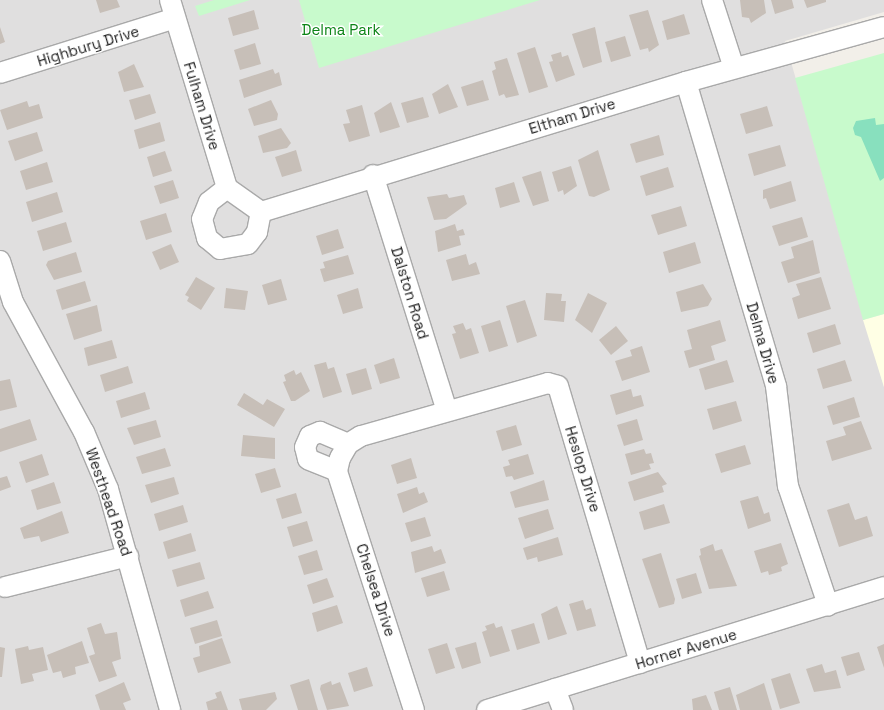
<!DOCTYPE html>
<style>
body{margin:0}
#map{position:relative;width:884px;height:710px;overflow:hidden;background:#f2efe9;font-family:"Space Grotesk",sans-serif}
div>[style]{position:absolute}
.residential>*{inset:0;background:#e0dfdf}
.education>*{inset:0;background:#ffffe5}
.park>*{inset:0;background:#c8facc}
.pitch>*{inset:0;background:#88e0be}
.building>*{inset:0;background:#c7bfb8}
.roads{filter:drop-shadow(1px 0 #a9a9a9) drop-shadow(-1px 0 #a9a9a9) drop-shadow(0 1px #a9a9a9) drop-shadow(0 -1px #a9a9a9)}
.minor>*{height:20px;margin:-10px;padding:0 10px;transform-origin:10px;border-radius:10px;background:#fff}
span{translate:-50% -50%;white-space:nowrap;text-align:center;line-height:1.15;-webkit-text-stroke:3px #fff;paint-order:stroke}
.park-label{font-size:15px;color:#0c8416}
.street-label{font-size:15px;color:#222}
</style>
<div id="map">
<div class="residential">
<div style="clip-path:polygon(0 0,884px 0,884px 12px,785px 41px,884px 387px,884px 710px,0 710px)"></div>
</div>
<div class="education">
<div style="clip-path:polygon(884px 314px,884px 387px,863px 320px)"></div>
</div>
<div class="park">
<div style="clip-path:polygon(214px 0,250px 0,199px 16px,195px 6px)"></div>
<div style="clip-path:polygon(299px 0,540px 0,319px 68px)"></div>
<div style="clip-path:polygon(884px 53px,884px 314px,863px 320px,795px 78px)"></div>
</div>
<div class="pitch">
<div style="clip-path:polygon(875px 118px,876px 125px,884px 124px,884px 178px,880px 181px,861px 137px,855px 135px,853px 128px,856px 121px)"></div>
</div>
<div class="building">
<div style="clip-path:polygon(96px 0,117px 0,120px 7px,100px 13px)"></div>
<div style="clip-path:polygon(740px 0,764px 0,766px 13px,751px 23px,749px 18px,742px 17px)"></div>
<div style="clip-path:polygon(771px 0,792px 0,794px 8px,775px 14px)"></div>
<div style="clip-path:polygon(804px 0,826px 0,826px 2px,807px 8px)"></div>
<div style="clip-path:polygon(254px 10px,259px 29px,233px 36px,228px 18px)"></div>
<div style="clip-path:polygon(648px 10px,659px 45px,649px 52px,648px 48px,640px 50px,629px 15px)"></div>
<div style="clip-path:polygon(684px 14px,690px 34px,667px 40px,662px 21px)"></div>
<div style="clip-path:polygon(0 27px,5px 42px,0 44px)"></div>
<div style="clip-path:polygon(595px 27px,602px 62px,583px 68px,572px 34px)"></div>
<div style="clip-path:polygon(625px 36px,631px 56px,611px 62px,605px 42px)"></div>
<div style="clip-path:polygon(255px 43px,261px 64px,240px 70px,234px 50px)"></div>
<div style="clip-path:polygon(535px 47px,548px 87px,529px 93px,517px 53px)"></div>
<div style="clip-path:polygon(561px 52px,562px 57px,568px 55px,575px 75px,556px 82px,549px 62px,553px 61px,551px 55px)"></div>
<div style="clip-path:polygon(507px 58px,519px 95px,506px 98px,504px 94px,499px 96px,492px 71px,496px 69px,494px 62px)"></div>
<div style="clip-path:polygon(134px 64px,144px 87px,124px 92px,118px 72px)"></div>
<div style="clip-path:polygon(273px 69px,275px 74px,279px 72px,282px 85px,244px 98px,239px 80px)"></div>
<div style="clip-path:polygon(483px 80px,489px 100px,467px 106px,461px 87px)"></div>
<div style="clip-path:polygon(448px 84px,458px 107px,439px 114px,432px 94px)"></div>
<div style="clip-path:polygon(150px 94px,156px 113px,135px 120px,129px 100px)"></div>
<div style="clip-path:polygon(423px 97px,429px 117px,407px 123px,401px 103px)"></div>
<div style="clip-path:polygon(271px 100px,278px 114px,277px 120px,254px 126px,248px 109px)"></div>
<div style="clip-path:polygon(27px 101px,29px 107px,39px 104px,43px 118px,7px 130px,0 110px)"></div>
<div style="clip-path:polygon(391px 102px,400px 127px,380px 133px,374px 113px)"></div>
<div style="clip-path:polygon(362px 105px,370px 136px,349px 142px,343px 124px,350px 123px,346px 110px)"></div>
<div style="clip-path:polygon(767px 106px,773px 126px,746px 134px,740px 114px)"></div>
<div style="clip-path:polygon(160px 122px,165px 141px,139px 149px,134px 130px)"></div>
<div style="clip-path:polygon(281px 128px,291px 143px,287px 148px,263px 153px,258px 136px)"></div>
<div style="clip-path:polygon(37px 132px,43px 151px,15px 161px,8px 141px)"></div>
<div style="clip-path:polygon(659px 135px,664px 155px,636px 163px,630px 144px)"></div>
<div style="clip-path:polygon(780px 145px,786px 166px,754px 176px,748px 154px)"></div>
<div style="clip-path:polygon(296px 150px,302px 171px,282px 177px,275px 157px)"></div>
<div style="clip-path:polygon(598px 150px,610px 190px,594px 197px,589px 196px,578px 160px)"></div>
<div style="clip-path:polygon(165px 151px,172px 171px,153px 177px,147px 157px)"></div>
<div style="clip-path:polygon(47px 162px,53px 182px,26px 190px,20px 171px)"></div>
<div style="clip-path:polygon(571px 166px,577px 186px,564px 195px,563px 190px,558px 192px,552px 172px)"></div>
<div style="clip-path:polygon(668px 167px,674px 187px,646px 196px,640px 176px)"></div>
<div style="clip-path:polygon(541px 171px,549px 201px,533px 206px,522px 177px)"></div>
<div style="clip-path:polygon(173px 180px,179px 198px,160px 204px,154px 186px)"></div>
<div style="clip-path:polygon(791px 181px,796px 201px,770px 209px,766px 198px,763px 199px,763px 190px)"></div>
<div style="clip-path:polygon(514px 182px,520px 202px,500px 208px,495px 188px)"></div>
<div style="clip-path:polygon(57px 192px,63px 212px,32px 222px,26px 202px)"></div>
<div style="clip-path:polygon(447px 194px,449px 198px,464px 195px,467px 204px,446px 219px,434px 220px,427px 197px)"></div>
<div style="clip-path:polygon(681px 206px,687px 226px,658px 235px,651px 215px)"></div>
<div style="clip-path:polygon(166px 213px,172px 232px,146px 240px,140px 221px)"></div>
<div style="clip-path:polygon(802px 217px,808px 237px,779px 246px,772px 226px)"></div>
<div style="clip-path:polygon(66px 222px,72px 242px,43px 251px,37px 231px)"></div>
<div style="clip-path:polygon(455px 224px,457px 231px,463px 229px,465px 235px,459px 236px,461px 245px,438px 252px,435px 231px)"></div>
<div style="clip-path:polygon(338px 229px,344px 248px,322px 255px,316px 236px)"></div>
<div style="clip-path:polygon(813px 240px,820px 273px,788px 283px,781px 262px,794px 258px,791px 247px)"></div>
<div style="clip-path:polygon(695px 242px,701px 263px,669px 273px,663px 252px)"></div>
<div style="clip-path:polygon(171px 244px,179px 262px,160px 270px,152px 252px)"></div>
<div style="clip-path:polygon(76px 252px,82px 272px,54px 280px,46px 265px,48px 261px)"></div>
<div style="clip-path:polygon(466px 254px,469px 265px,476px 262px,480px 274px,452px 281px,446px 260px)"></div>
<div style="clip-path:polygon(348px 255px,354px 274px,324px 282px,320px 269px,325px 268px,323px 262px)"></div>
<div style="clip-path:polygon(196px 277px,215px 288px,201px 310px,187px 301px,189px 297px,185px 295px)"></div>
<div style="clip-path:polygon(821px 277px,831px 309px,798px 319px,792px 298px,800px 295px,796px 284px)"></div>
<div style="clip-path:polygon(281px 279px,287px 300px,268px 305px,262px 285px)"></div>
<div style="clip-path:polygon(85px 281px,91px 301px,62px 310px,56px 290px)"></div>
<div style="clip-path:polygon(703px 284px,712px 299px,708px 306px,681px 312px,676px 292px)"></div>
<div style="clip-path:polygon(226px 288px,248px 291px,245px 310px,224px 308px)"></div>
<div style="clip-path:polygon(358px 288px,363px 308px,343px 314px,337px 295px)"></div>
<div style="clip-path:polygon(546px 293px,562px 294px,561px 301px,566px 301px,564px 322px,544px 320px)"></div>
<div style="clip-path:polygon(588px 293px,607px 303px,592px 333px,575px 320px)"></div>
<div style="clip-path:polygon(525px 300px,537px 336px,517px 343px,506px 306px)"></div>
<div style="clip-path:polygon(97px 305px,102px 331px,74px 340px,66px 314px)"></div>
<div style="clip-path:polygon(500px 320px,508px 346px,489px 352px,481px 326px)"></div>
<div style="clip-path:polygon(720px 320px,726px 341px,711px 346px,715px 360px,689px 368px,684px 351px,692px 349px,687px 330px)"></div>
<div style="clip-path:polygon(463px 323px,466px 330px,471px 328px,479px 353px,460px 359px,452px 334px,456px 333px,453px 326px)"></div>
<div style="clip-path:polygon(835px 324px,841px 344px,813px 353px,807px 333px)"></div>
<div style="clip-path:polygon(616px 326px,628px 341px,611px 355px,599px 340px)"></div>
<div style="clip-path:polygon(112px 340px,117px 358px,88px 366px,84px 348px)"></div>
<div style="clip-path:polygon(642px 346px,650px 372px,622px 381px,615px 361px,632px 356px,630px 350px)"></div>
<div style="clip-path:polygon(394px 358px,400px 378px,380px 384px,374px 365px)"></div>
<div style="clip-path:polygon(727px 360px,734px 382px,705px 390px,699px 369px)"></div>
<div style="clip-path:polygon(845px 360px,852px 381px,823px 389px,817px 369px)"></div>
<div style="clip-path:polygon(326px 362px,328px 369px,334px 367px,342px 392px,323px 398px,314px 365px)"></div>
<div style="clip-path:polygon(128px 366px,133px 383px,105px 392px,100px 375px)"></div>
<div style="clip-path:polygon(366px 368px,372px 389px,352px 395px,346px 374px)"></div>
<div style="clip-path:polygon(294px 370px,296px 375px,301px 372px,310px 391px,295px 401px,291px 401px,283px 382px,286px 381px,284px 375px)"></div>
<div style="clip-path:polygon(10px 379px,17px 407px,0 411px,0 381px)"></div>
<div style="clip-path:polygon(631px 389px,633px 397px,641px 395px,644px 406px,616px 415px,610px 395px)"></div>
<div style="clip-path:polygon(145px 392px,150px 409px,121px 418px,116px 401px)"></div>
<div style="clip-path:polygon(244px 393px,263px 405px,267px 399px,285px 409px,274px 427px,237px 405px)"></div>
<div style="clip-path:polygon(854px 397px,860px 417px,833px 425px,827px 406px)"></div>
<div style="clip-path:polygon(736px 401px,742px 421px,713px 430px,707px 409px)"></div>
<div style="clip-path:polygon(30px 419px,37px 440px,0 452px,0 429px)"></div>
<div style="clip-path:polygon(637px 419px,643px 440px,624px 446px,617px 425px)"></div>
<div style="clip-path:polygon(156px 420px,161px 437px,134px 445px,127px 428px)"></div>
<div style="clip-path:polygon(861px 421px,872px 449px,832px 461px,826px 441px,846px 435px,843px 427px)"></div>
<div style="clip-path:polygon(516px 425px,522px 445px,502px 451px,496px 431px)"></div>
<div style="clip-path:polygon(243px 435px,275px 438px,275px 459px,241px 456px)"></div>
<div style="clip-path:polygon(745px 445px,751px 464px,721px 473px,715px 454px)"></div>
<div style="clip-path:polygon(165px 448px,171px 466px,142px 474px,136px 457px)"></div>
<div style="clip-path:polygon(644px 449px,646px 454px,651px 453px,654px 463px,649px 464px,651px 469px,631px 475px,625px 454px)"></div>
<div style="clip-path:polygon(42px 454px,49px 475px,26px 483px,19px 462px)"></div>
<div style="clip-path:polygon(528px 454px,534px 474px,514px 480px,512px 476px,506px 477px,503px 467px,510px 465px,508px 460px)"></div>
<div style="clip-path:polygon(411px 458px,417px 478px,397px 484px,391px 465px)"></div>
<div style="clip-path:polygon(275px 468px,281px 487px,261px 493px,255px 474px)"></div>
<div style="clip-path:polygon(658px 472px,667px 484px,662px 486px,664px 492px,634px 501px,628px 482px)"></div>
<div style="clip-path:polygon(7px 476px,11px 487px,0 491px,0 478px)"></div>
<div style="clip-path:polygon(174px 477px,179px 494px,151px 503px,145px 485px)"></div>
<div style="clip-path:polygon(544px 480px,549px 500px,515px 508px,510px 492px)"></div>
<div style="clip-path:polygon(54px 482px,61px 503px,37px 510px,31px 490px)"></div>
<div style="clip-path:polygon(417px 487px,419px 494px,424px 492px,428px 502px,403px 513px,397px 494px)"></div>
<div style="clip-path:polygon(296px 493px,302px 513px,282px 519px,276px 499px)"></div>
<div style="clip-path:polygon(758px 496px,764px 514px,769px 512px,771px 521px,748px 529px,740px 501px)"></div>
<div style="clip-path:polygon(849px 503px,855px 520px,867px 516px,873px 536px,839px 547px,827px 510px)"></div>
<div style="clip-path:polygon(664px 504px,670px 523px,644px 530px,639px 512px)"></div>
<div style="clip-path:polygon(183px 505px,188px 522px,159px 531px,154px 514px)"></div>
<div style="clip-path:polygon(548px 509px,554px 529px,525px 539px,518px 518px)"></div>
<div style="clip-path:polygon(62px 511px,69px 533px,41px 542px,39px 536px,24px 539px,20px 528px)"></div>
<div style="clip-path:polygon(425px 517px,431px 536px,411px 542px,405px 523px)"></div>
<div style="clip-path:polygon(307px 521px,313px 541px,293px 547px,287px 527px)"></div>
<div style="clip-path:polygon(191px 533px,196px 551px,168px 559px,163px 542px)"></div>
<div style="clip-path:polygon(558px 537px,563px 555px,538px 562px,537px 557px,527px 560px,523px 548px)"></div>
<div style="clip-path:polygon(781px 543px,788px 564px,781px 567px,782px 571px,769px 575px,768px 571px,761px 573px,754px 551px)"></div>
<div style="clip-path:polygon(713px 544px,715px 551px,722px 549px,737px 586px,709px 589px,699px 556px,701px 555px,700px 549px)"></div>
<div style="clip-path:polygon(432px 546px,434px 552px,441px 549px,446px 563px,415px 573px,411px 552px)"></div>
<div style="clip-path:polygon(317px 550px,323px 570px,304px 575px,298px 556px)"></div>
<div style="clip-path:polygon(661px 553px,675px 599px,674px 604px,659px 608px,642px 559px)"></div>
<div style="clip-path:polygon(200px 562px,205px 579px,177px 587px,172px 570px)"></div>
<div style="clip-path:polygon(444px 571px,450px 590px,427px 597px,421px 578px)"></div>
<div style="clip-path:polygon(696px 573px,702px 593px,682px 599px,676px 579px)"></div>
<div style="clip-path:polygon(327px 578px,334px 597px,313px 604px,307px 585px)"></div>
<div style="clip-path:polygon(208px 591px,214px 608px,185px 617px,180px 600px)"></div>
<div style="clip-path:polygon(583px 600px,586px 610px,591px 608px,596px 626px,577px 631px,569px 604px)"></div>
<div style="clip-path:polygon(337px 605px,343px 623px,317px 632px,312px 613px)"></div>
<div style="clip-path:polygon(557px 606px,567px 634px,548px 640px,541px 614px)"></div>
<div style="clip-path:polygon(217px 620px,222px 636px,195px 644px,190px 628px)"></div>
<div style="clip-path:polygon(101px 623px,105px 634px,117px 632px,121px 659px,112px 662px,117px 676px,99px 682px,89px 656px,95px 654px,87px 628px)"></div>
<div style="clip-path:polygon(494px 623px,496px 628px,502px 626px,510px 651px,490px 657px,482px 632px,487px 630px,485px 626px)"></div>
<div style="clip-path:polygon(534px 623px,540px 643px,517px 650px,511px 630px)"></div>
<div style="clip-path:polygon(222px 638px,231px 663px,198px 673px,193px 658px,200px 656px,199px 646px)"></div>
<div style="clip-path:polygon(82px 641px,89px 663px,75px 667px,76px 674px,63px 678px,61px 671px,53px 673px,47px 655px)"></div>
<div style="clip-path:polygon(476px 642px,481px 663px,462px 669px,455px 648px)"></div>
<div style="clip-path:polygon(447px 643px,455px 668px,436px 674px,428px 649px)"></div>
<div style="clip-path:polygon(884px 644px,884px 668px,877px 647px)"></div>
<div style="clip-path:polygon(28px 646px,29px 650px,43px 647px,48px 670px,32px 674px,34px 681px,21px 684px,15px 649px)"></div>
<div style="clip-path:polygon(0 647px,5px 648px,2px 677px,0 677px)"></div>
<div style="clip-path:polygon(859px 652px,865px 670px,847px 676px,841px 657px)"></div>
<div style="clip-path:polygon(822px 664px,825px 673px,836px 670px,841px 688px,814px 692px,806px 669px)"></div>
<div style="clip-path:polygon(367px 667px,373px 686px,354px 692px,348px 673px)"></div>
<div style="clip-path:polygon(790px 673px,800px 703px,780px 709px,771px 679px)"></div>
<div style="clip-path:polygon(309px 679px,318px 710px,298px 710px,290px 685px)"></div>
<div style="clip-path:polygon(331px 681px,332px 685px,340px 682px,349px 706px,327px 710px,320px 689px,321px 685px)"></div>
<div style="clip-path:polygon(124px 682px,131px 700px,123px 703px,126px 710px,100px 710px,95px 695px)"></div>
<div style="clip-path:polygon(764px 683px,772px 710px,740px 710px,736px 695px)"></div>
<div style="clip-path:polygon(730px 687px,737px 710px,719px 710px,714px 692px)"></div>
<div style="clip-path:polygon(221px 691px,228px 710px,208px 710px,206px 702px,217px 698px,215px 693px)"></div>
<div style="clip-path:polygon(275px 692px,277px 699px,266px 710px,242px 710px,239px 699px)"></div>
<div style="clip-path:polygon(706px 695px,712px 710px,693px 710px,692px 699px)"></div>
</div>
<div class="roads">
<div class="minor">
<div style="left:170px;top:0;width:196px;rotate:73.1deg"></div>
<div style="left:227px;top:188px;width:42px;rotate:35.2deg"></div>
<div style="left:261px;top:212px;width:444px;rotate:-17deg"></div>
<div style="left:686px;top:82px;width:205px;rotate:-15.5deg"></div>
<div style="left:712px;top:0;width:71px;rotate:72.1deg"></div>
<div style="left:0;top:73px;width:183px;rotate:-17.4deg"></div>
<div style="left:686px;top:82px;width:317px;rotate:73.5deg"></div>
<div style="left:776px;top:386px;width:101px;rotate:83.2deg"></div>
<div style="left:788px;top:486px;width:126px;rotate:71.4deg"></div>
<div style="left:373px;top:175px;width:247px;rotate:72.6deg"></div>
<div style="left:227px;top:188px;width:23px;rotate:142deg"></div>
<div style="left:209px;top:202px;width:18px;rotate:112deg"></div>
<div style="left:202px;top:219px;width:20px;rotate:75deg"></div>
<div style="left:207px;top:238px;width:17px;rotate:40deg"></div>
<div style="left:220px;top:249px;width:28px;rotate:-10deg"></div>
<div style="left:248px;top:244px;width:15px;rotate:-53deg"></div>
<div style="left:257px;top:232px;width:20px;rotate:-79deg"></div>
<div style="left:0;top:261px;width:43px;rotate:72.4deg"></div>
<div style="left:13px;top:302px;width:148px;rotate:61.4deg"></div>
<div style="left:84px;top:432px;width:62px;rotate:67.2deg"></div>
<div style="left:108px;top:489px;width:230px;rotate:74.3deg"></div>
<div style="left:337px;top:471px;width:31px;rotate:-158deg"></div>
<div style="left:308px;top:459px;width:12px;rotate:-104deg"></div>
<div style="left:305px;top:447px;width:12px;rotate:-66deg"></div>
<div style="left:310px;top:436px;width:11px;rotate:-22deg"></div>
<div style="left:320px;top:432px;width:30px;rotate:23deg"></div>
<div style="left:5px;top:587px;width:127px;rotate:-14.1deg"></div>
<div style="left:555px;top:689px;width:22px;rotate:69deg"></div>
<div style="left:414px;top:710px;width:251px;rotate:-107.9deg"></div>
<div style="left:337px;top:471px;width:13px;rotate:-77deg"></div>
<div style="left:340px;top:458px;width:16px;rotate:-60deg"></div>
<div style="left:348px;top:444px;width:15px;rotate:-32deg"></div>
<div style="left:361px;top:436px;width:194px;rotate:-15.8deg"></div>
<div style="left:548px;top:383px;width:10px;rotate:17deg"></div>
<div style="left:558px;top:386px;width:289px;rotate:73.5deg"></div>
<div style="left:487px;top:710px;width:416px;rotate:-17.2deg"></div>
</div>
</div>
<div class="park-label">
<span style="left:341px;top:30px">Delma Park</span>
</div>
<div class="street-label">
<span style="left:88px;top:46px;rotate:-17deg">Highbury Drive</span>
<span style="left:202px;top:106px;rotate:73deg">Fulham Drive</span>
<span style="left:572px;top:116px;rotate:-17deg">Eltham Drive</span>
<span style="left:410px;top:293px;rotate:73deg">Dalston Road</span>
<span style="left:763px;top:343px;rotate:74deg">Delma Drive</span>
<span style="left:583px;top:469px;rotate:73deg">Heslop Drive</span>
<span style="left:109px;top:502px;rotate:71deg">Westhead Road</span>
<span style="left:376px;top:590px;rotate:72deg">Chelsea Drive</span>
<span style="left:686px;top:649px;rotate:-17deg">Horner Avenue</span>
</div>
</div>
